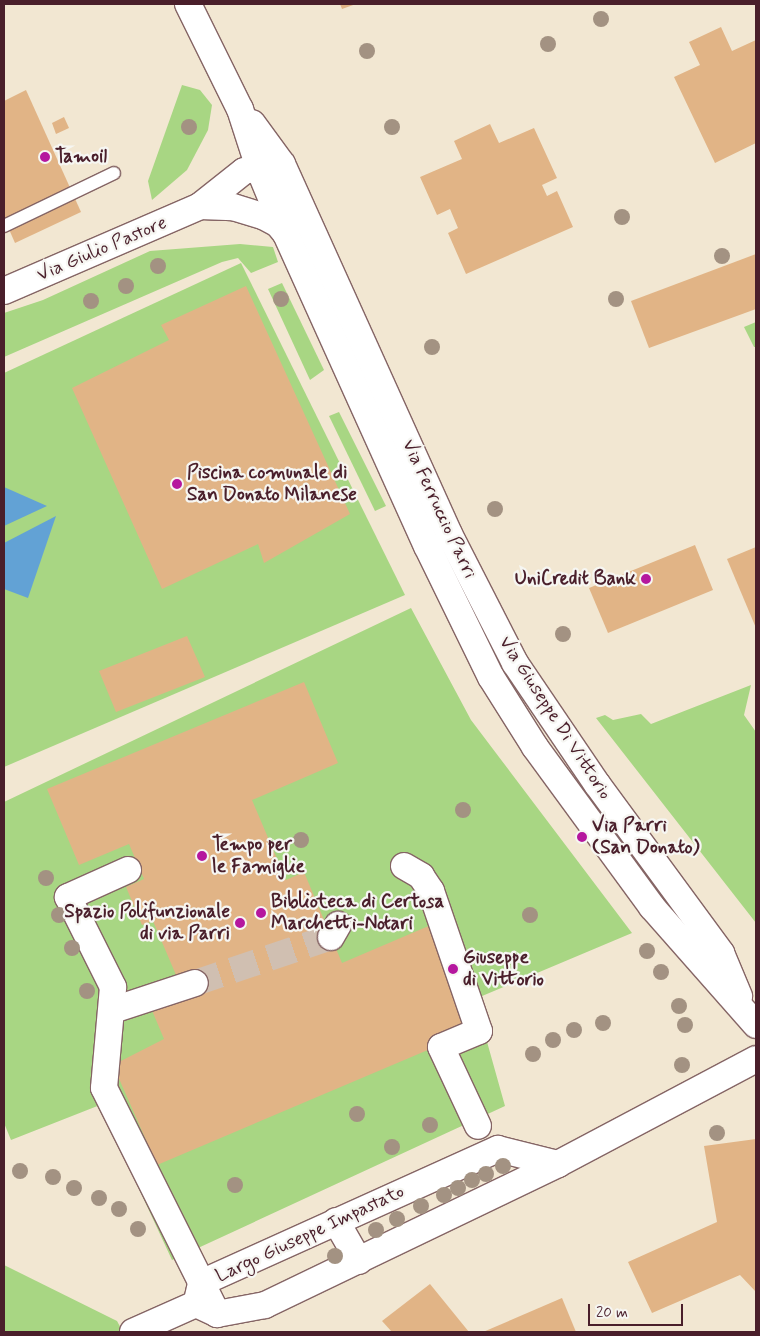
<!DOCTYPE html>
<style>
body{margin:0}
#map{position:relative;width:760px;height:1336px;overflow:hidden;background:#f2e7d2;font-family:Mynerve,sans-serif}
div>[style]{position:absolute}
.green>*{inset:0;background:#a8d683}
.water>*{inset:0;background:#62a2d5}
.building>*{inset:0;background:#e1b486}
.street-tunnel>*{height:26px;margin-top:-13px;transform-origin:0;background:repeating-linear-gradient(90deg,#d0bfb1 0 26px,transparent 0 39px)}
.roads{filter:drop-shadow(1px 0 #856565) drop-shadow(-1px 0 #856565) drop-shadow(0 1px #856565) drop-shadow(0 -1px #856565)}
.lane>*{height:12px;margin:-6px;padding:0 6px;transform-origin:6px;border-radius:6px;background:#fff}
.street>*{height:26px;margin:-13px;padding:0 13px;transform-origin:13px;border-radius:13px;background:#fff}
.trees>*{width:16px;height:16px;margin:-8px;border-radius:50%;background:#a39282}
.dots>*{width:14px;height:14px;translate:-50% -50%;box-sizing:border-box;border:2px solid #f6f6f2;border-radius:50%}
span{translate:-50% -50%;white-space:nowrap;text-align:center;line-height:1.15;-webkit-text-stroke:4.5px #f6f6f2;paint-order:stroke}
.poi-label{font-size:19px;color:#4a1f2b;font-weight:700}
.left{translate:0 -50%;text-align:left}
.right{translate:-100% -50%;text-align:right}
.street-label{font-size:19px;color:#4a1f2b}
.frame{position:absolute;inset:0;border:5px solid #4a1f2b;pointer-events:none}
.scale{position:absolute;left:588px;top:1304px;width:95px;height:22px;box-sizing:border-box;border:2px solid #4a1f2b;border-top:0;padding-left:6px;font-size:15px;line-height:18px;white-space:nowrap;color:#4a1f2b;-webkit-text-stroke:4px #f6f6f2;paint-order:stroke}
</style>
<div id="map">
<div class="green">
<div style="clip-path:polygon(182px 85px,200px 90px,212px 105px,208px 130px,187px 170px,152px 200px,148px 181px)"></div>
<div style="clip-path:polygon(240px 244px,273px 247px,278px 262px,251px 273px,238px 258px,222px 262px,4px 357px,4px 313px,43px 300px,150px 251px)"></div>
<div style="clip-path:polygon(241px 263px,405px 595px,4px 767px,4px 373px)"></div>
<div style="clip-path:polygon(282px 283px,324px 370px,310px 380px,268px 289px)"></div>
<div style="clip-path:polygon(756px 322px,756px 347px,754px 347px,744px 327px)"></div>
<div style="clip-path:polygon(339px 412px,386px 506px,375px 511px,329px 416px)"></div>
<div style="clip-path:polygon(411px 608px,471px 720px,632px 933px,475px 999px,505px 1106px,172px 1260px,100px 1105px,11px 1140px,4px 1123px,4px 802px)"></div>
<div style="clip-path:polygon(751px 685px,744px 715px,756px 732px,756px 923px,596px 718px,605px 715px,613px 720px,641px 714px,651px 724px)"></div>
<div style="clip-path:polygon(4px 1265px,117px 1321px,123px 1332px,4px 1332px)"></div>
</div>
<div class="water">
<div style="clip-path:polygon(4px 487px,47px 506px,4px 526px)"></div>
<div style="clip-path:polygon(56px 516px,28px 598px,4px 589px,4px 543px)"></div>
</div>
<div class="building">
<div style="clip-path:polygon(340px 4px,356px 4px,342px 9px)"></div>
<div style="clip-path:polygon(721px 27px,732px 51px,756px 40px,756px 143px,715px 163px,674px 77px,700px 65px,689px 42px)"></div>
<div style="clip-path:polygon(26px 90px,81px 212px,15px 243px,4px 218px,4px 101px)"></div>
<div style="clip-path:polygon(64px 117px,69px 128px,56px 134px,52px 123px)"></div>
<div style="clip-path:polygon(490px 124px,499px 143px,534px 128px,557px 178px,542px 185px,547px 196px,557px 191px,573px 227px,466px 274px,448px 233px,458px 228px,450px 209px,437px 215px,420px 177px,462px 159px,454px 141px)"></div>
<div style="clip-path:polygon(756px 254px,756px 309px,649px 348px,631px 301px)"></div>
<div style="clip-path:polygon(246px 286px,350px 514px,264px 563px,258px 544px,162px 589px,72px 388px,169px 340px,161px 325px)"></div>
<div style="clip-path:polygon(695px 545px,713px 590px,608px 633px,589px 588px)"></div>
<div style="clip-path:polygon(756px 547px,756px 628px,727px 559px)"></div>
<div style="clip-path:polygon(187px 636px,205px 677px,116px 712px,99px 671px)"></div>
<div style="clip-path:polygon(304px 682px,338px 763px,252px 800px,286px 880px,304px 872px,342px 963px,431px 925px,475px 1030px,157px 1165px,113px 1065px,164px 1039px,151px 1008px,197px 989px,189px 970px,176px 975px,153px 921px,142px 925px,126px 887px,144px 879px,129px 844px,79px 865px,47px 789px)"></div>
<div style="clip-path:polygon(756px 1139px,756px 1292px,740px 1275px,652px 1313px,628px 1262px,717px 1222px,704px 1146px)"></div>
<div style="clip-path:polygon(430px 1284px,469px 1332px,392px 1332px,382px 1321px)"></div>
<div style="clip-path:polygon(562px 1298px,576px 1332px,483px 1332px)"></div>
</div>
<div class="street-tunnel">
<div style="left:195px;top:983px;width:144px;rotate:-18.7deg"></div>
</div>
<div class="roads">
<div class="lane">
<div style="left:4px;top:226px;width:122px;rotate:-25.7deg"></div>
</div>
<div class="street">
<div style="left:188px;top:4px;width:117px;rotate:63.7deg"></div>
<div style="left:240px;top:109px;width:65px;rotate:72.1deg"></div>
<div style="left:260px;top:171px;width:68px;rotate:67.6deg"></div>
<div style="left:286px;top:234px;width:342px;rotate:65.7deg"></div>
<div style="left:427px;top:546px;width:146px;rotate:64deg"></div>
<div style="left:491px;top:677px;width:83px;rotate:57.8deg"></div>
<div style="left:535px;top:747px;width:198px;rotate:53.8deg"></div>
<div style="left:652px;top:907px;width:157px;rotate:48.6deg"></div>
<div style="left:252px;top:123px;width:51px;rotate:53.8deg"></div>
<div style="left:282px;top:164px;width:406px;rotate:65.7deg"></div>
<div style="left:449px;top:534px;width:145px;rotate:62.9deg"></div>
<div style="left:515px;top:663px;width:146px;rotate:55.9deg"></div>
<div style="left:597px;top:784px;width:210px;rotate:53.7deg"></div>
<div style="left:721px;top:953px;width:47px;rotate:67.3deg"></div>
<div style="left:200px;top:206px;width:33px;rotate:2deg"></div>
<div style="left:233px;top:207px;width:31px;rotate:17deg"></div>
<div style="left:263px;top:216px;width:17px;rotate:28deg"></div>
<div style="left:278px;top:224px;width:13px;rotate:51deg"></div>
<div style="left:4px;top:291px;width:214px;rotate:-23.4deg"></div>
<div style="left:200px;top:206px;width:56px;rotate:-38.5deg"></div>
<div style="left:244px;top:171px;width:8px;rotate:-14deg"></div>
<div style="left:252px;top:169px;width:23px;rotate:25deg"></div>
<div style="left:404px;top:866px;width:20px;rotate:30deg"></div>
<div style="left:421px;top:876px;width:18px;rotate:56deg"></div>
<div style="left:431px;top:891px;width:148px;rotate:71.1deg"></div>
<div style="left:479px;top:1031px;width:41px;rotate:157.2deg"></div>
<div style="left:441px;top:1047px;width:87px;rotate:64.9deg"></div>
<div style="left:128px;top:870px;width:66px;rotate:155.8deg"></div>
<div style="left:68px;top:897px;width:101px;rotate:63.4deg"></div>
<div style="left:113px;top:987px;width:101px;rotate:95.1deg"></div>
<div style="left:104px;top:1088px;width:253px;rotate:63.4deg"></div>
<div style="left:331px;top:937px;width:14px;rotate:-60deg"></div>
<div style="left:113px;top:1010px;width:86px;rotate:-18.2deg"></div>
<div style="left:336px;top:1221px;width:46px;rotate:60.1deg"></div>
<div style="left:197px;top:1301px;width:18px;rotate:-77deg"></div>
<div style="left:201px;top:1283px;width:326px;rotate:-24.3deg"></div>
<div style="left:498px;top:1149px;width:62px;rotate:14deg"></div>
<div style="left:196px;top:1304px;width:23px;rotate:25deg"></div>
<div style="left:217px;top:1314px;width:49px;rotate:-10.6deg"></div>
<div style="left:265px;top:1305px;width:325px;rotate:-25.7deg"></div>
<div style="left:558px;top:1164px;width:224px;rotate:-27.9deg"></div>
<div style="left:133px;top:1332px;width:69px;rotate:-24deg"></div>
</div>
</div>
<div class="trees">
<div style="left:601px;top:19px"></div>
<div style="left:548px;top:44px"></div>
<div style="left:367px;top:51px"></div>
<div style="left:189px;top:127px"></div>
<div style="left:392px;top:127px"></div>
<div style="left:622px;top:217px"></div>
<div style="left:722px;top:256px"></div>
<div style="left:158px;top:266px"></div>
<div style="left:126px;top:286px"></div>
<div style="left:281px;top:299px"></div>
<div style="left:616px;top:299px"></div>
<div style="left:91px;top:301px"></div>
<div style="left:432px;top:347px"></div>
<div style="left:495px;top:509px"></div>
<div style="left:563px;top:634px"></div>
<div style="left:463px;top:810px"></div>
<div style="left:301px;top:840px"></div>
<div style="left:46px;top:878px"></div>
<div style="left:59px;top:915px"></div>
<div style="left:530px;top:915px"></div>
<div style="left:72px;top:948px"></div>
<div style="left:647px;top:951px"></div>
<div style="left:661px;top:972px"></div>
<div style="left:87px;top:991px"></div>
<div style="left:679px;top:1006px"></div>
<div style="left:603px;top:1023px"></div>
<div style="left:685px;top:1025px"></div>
<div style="left:574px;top:1030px"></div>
<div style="left:553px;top:1040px"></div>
<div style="left:533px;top:1054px"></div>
<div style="left:682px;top:1065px"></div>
<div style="left:357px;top:1114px"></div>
<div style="left:430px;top:1125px"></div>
<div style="left:717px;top:1133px"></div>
<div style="left:392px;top:1147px"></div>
<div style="left:503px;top:1166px"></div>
<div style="left:20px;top:1171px"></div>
<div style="left:486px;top:1174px"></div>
<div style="left:53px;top:1177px"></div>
<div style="left:472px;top:1180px"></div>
<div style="left:235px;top:1185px"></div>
<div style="left:74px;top:1188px"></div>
<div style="left:458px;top:1188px"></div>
<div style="left:444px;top:1195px"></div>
<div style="left:99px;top:1198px"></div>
<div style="left:421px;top:1206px"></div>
<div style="left:119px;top:1209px"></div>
<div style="left:397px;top:1219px"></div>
<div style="left:138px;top:1229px"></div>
<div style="left:376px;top:1230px"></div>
<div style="left:335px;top:1256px"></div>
</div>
<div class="dots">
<div style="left:45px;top:157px;background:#b5179e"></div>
<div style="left:177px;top:484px;background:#b5179e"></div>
<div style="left:646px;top:579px;background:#b5179e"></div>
<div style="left:582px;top:837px;background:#b5179e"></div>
<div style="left:202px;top:856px;background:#b5179e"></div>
<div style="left:261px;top:913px;background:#b5179e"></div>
<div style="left:240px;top:923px;background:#b5179e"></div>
<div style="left:453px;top:969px;background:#b5179e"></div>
</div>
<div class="poi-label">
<span class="left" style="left:55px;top:157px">Tamoil</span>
<span class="left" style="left:187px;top:484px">Piscina comunale di<br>San Donato Milanese</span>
<span class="right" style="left:636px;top:579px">UniCredit Bank</span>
<span class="left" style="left:592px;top:837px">Via Parri<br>(San Donato)</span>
<span class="left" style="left:212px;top:856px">Tempo per<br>le Famiglie</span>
<span class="left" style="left:271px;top:913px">Biblioteca di Certosa<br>Marchetti-Notari</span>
<span class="right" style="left:230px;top:923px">Spazio Polifunzionale<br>di via Parri</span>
<span class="left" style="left:463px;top:969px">Giuseppe<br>di Vittorio</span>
</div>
<div class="street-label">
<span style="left:102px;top:249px;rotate:-23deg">Via Giulio Pastore</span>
<span style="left:439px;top:509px;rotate:65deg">Via Ferruccio Parri</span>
<span style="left:555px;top:718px;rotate:57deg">Via Giuseppe Di Vittorio</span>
<span style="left:310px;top:1234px;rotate:-25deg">Largo Giuseppe Impastato</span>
</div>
<div class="frame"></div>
<div class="scale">20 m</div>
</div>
